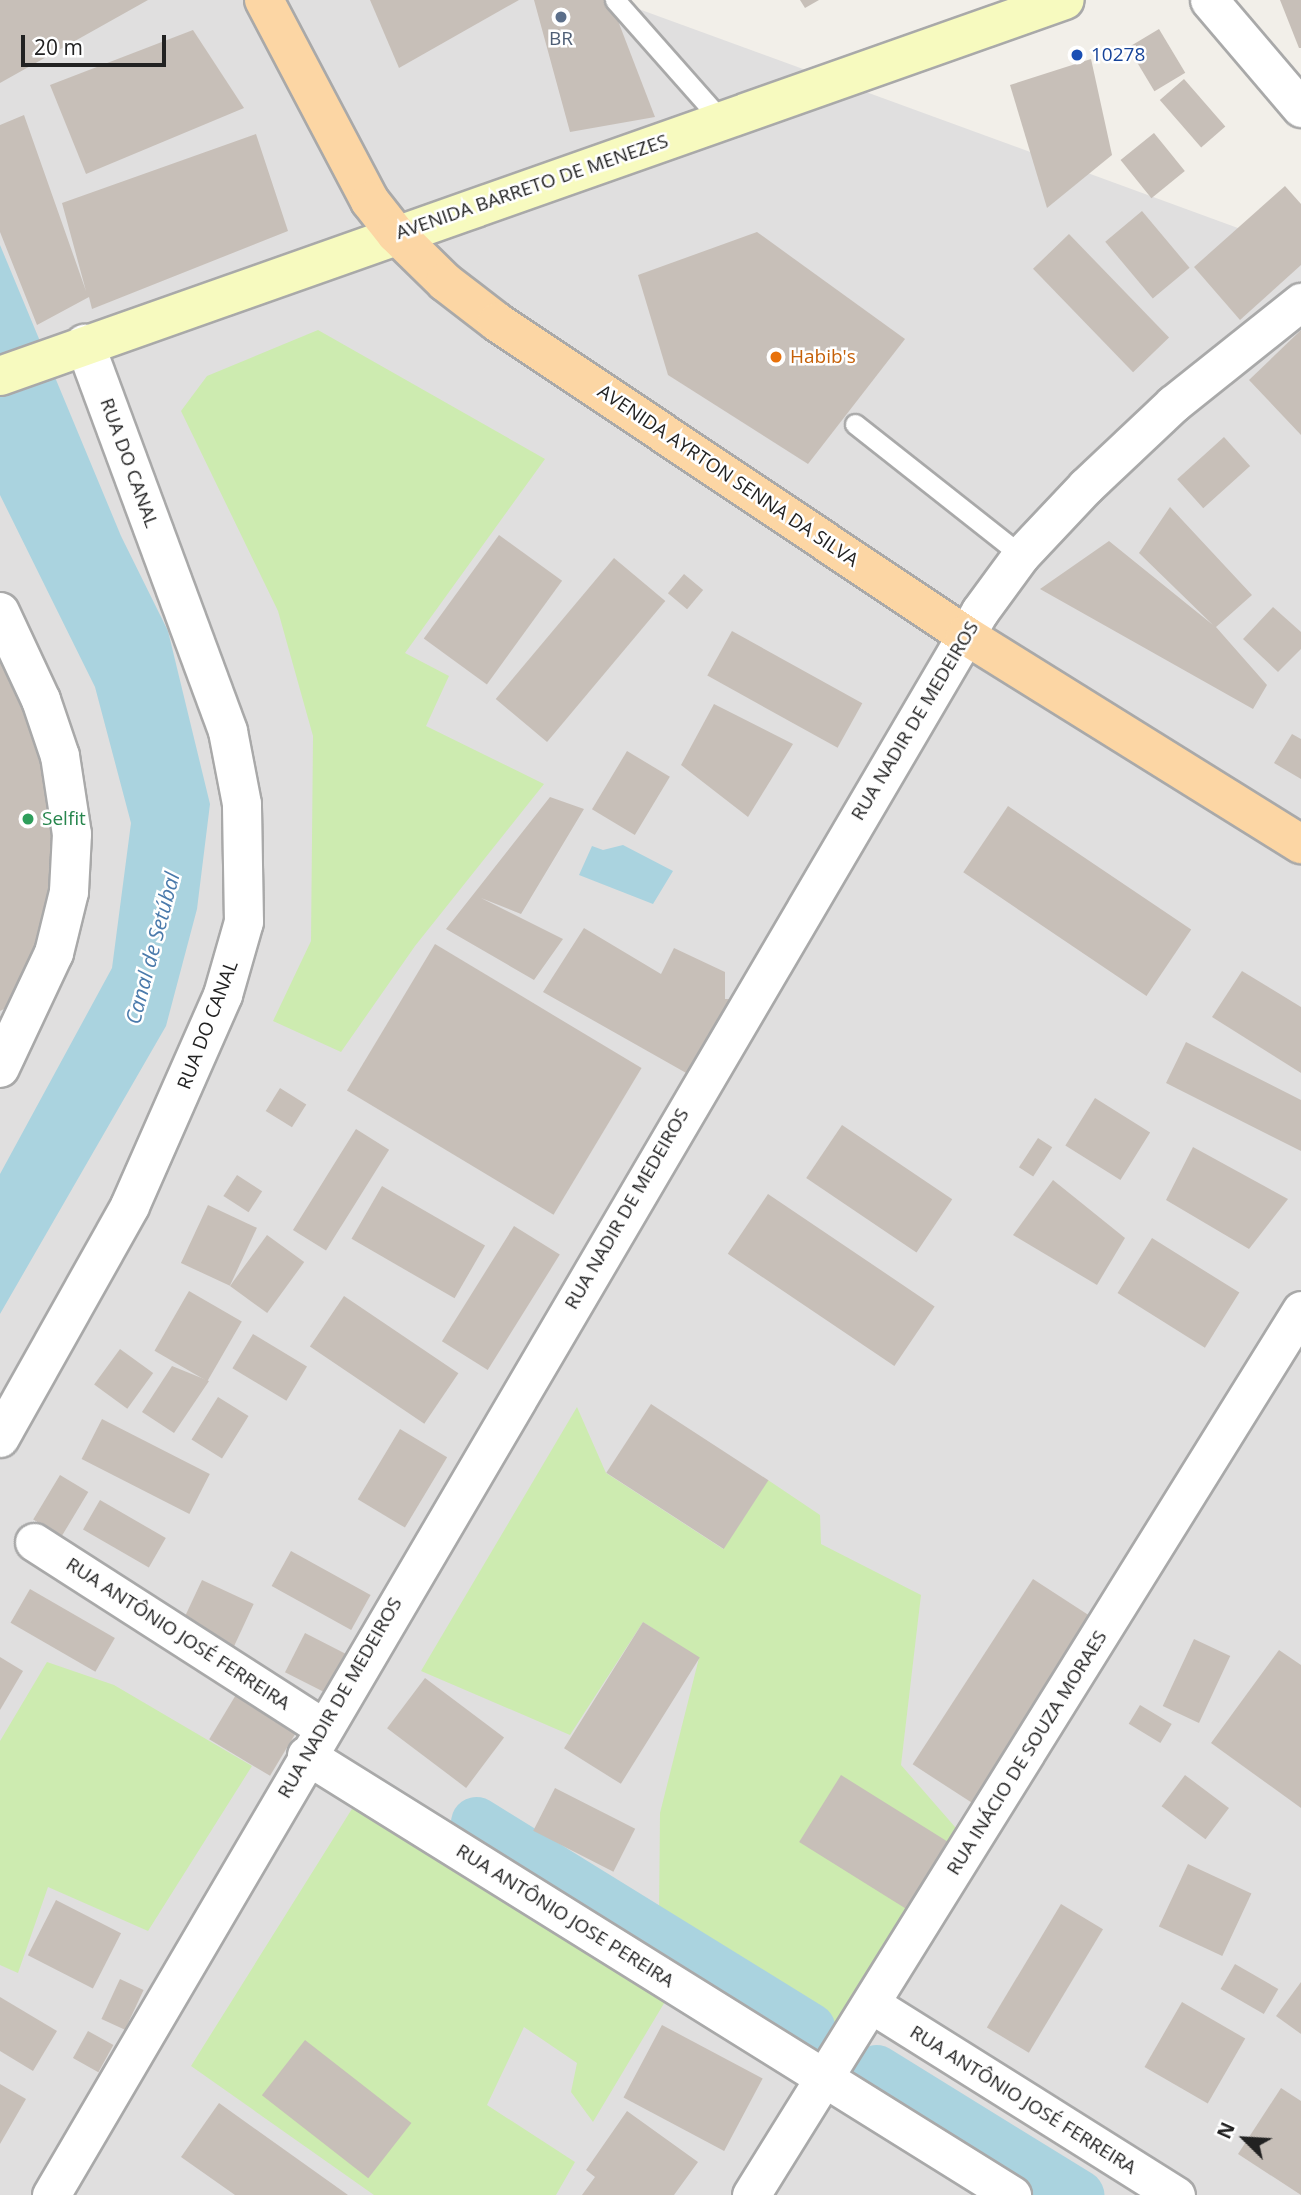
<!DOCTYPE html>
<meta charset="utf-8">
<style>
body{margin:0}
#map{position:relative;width:1301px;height:2195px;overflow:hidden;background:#f2efe9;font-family:"Open Sans",sans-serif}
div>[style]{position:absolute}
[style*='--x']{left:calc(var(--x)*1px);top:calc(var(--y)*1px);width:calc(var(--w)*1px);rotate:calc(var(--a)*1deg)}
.residential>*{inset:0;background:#e0dfdf}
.grass>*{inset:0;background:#cdebb0}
.water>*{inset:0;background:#aad3df}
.canal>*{height:51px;margin:-25.5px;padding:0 25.5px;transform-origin:25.5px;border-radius:25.5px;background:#aad3df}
.building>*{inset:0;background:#c7bfb8;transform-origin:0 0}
.roads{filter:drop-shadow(2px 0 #a9a9a9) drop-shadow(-2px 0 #a9a9a9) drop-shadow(0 2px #a9a9a9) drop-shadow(0 -2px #a9a9a9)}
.service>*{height:19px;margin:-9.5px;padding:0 9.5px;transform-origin:9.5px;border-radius:9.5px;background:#fff}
.minor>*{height:37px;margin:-18.5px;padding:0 18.5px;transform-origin:18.5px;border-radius:18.5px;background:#fff}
.tertiary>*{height:38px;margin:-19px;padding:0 19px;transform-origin:19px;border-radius:19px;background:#fff}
.secondary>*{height:38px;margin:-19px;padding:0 19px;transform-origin:19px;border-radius:19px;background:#f7fabf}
.primary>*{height:38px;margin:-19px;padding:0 19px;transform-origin:19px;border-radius:19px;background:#fcd6a4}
.dots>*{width:19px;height:19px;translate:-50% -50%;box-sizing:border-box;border:4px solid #fff;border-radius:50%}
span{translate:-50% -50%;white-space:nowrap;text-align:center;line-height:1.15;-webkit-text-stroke:5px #fff;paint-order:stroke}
.service-label{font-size:19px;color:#4e5e75}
.transit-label{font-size:19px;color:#164399}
.left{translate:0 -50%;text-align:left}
.street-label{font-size:19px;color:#222}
.food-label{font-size:19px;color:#c56008}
.leisure-label{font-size:19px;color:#27864d}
.water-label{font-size:21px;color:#4a7aab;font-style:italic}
.north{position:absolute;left:1210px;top:2104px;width:70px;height:70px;-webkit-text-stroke:5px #fff;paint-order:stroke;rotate:294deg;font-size:19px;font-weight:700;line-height:28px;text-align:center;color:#222}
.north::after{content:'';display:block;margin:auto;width:24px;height:32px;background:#222;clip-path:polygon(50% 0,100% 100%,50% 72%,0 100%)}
.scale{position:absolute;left:21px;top:35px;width:145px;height:32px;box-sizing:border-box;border:4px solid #222;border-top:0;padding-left:9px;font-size:21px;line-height:24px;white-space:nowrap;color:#222;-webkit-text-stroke:5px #fff;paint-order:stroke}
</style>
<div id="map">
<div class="residential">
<div style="clip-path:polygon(0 0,614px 0,1301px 251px,1301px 2195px,0 2195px)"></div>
</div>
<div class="grass">
<div style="clip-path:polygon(318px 330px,545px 459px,405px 653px,449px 676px,426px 726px,544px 784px,415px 946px,341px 1052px,273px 1021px,311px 941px,313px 736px,278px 611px,181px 411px,207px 376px)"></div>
<div style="clip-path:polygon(577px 1407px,606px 1473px,723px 1549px,768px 1480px,820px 1515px,821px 1544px,921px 1595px,901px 1765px,962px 1835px,841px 2026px,659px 1914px,660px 1813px,699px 1658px,643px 1622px,570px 1735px,421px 1671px)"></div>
<div style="clip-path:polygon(47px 1662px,114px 1685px,252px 1766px,148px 1931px,48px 1887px,18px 1973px,0 1965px,0 1741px)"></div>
<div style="clip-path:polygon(355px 1804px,675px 1985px,593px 2122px,571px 2092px,577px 2063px,524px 2027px,487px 2105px,575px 2162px,556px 2195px,374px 2195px,191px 2066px)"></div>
</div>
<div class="water">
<div style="clip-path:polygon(0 245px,121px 536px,168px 631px,210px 804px,197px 909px,166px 1026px,0 1314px,0 1174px,112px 968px,131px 823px,95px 687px,0 495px)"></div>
<div style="clip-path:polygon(623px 845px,673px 871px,653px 904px,579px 875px,592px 846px,603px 850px)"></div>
</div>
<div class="canal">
<div style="--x:476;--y:1822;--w:392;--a:31.7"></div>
<div style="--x:876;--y:2070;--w:238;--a:31.7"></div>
</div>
<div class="building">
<div style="clip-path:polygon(0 0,148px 0,0 83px)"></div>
<div style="clip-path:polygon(370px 0,519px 0,399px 68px)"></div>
<div style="clip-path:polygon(534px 0,610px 0,655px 117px,570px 132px)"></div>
<div style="clip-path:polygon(800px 0,819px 0,805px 8px)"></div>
<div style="clip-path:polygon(1280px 0,1301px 0,1301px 48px,1299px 48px)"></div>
<div style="left:1159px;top:29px;width:51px;height:36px;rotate:59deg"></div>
<div style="clip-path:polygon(193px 30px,244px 108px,86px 174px,50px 85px)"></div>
<div style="clip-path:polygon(1091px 59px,1112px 155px,1047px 208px,1010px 85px)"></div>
<div style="left:1184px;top:79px;width:63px;height:32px;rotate:49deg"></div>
<div style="clip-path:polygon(24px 115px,86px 291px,62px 203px,256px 134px,288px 231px,92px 309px,89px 297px,37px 325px,0 232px,0 125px)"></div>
<div style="left:1154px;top:133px;width:49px;height:43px;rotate:51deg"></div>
<div style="clip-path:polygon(1285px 186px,1301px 204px,1301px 265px,1240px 320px,1194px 267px)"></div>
<div style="left:1142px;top:211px;width:74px;height:48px;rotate:50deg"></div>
<div style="clip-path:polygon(757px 232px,905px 339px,808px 464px,668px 375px,638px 275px)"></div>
<div style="left:1069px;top:234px;width:144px;height:50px;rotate:46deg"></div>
<div style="clip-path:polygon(1301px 330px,1301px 435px,1249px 380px)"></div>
<div style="left:1224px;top:437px;width:39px;height:63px;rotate:48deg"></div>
<div style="clip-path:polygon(1170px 507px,1252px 595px,1216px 627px,1267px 685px,1253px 709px,1040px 589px,1109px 541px,1213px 625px,1139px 553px)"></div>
<div style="left:499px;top:535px;width:78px;height:128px;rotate:36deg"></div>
<div style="left:614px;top:558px;width:67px;height:184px;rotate:40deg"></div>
<div style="left:684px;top:574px;width:25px;height:25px;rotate:40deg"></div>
<div style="clip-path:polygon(1273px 607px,1301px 632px,1301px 649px,1278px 672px,1243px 639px)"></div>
<div style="left:732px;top:631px;width:149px;height:51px;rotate:29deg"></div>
<div style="clip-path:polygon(0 656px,41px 734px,57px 841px,47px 916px,10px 1006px,0 1011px)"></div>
<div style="clip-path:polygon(714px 704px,793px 744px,748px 817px,681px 765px)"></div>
<div style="clip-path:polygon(1292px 734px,1301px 739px,1301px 779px,1274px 763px)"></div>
<div style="left:627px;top:751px;width:50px;height:68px;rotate:31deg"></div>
<div style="clip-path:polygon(550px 797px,584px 809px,521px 914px,481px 898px,563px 939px,534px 980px,446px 929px)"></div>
<div style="left:1008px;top:806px;width:221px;height:80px;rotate:34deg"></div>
<div style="clip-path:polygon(584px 928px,661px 974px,674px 948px,725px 972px,725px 999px,735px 999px,688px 1074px,543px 992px)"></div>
<div style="left:435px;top:944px;width:241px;height:171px;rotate:31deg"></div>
<div style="clip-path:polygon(1242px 971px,1301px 1007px,1301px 1073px,1212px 1017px)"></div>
<div style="clip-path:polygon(1186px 1042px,1301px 1100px,1301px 1151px,1166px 1083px)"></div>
<div style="left:280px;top:1088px;width:31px;height:27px;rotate:32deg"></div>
<div style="left:1095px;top:1098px;width:65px;height:56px;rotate:32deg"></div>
<div style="left:842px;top:1125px;width:133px;height:64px;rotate:34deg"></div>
<div style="left:356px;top:1129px;width:39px;height:119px;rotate:32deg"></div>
<div style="left:1038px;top:1138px;width:17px;height:35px;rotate:33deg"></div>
<div style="clip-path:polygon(1193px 1147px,1288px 1199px,1249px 1249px,1166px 1200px)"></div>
<div style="left:237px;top:1175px;width:30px;height:25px;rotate:33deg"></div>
<div style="clip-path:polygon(1053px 1180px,1125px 1238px,1097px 1285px,1013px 1235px)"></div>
<div style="left:382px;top:1186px;width:119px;height:61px;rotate:30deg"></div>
<div style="left:768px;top:1194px;width:201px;height:72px;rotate:34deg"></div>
<div style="left:208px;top:1205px;width:54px;height:64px;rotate:25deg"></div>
<div style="left:514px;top:1226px;width:54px;height:136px;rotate:32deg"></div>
<div style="left:267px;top:1235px;width:46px;height:63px;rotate:36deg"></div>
<div style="left:1152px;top:1238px;width:103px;height:65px;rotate:32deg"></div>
<div style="left:189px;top:1291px;width:61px;height:69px;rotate:30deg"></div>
<div style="left:344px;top:1296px;width:138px;height:61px;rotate:34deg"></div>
<div style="left:253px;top:1334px;width:63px;height:40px;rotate:31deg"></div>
<div style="left:120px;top:1349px;width:41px;height:44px;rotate:36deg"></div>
<div style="clip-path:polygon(172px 1366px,209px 1381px,174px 1433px,142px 1412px)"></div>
<div style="left:218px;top:1397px;width:36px;height:50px;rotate:32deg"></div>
<div style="left:651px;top:1404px;width:140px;height:82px;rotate:33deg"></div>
<div style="left:102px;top:1419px;width:121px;height:45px;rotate:27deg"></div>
<div style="left:400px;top:1429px;width:55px;height:82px;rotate:31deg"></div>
<div style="left:60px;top:1475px;width:33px;height:52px;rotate:31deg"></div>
<div style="left:100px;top:1500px;width:76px;height:34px;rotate:30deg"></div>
<div style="left:291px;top:1551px;width:91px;height:40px;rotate:29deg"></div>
<div style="left:1033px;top:1579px;width:73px;height:221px;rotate:33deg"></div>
<div style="left:202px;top:1580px;width:57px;height:47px;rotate:25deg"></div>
<div style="left:30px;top:1589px;width:98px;height:39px;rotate:30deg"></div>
<div style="left:643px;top:1622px;width:67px;height:149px;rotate:32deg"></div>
<div style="left:305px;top:1633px;width:46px;height:44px;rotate:27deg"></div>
<div style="left:1194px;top:1639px;width:40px;height:74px;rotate:25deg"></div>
<div style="clip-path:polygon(1279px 1650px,1301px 1665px,1301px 1808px,1211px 1743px)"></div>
<div style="clip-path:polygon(0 1657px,23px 1671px,0 1710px)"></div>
<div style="left:425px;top:1678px;width:99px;height:63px;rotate:37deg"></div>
<div style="left:237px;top:1693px;width:71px;height:54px;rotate:31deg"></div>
<div style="left:1140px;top:1705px;width:37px;height:22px;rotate:31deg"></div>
<div style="left:841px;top:1775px;width:134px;height:79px;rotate:32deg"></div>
<div style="left:1185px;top:1775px;width:55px;height:39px;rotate:37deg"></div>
<div style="left:555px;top:1788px;width:90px;height:48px;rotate:27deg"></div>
<div style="left:1188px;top:1864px;width:70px;height:69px;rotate:25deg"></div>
<div style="left:56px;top:1900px;width:73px;height:62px;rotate:27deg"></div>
<div style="left:1061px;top:1904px;width:49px;height:144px;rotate:31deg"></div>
<div style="left:1235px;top:1964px;width:50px;height:29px;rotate:30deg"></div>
<div style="left:120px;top:1979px;width:26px;height:44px;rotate:25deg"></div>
<div style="clip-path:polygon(1301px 1982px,1301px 2034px,1276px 2016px)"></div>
<div style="clip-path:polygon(0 1997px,57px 2031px,33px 2071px,0 2051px)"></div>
<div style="left:1182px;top:2002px;width:73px;height:75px;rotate:30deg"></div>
<div style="left:662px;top:2025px;width:114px;height:82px;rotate:28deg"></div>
<div style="left:88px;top:2031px;width:29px;height:31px;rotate:29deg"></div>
<div style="left:305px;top:2040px;width:135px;height:70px;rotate:38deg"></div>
<div style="clip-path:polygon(0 2084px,26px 2099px,0 2144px)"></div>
<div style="clip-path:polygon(1281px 2088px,1301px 2101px,1301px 2195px,1238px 2154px)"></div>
<div style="clip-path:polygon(219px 2103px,348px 2195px,235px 2195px,181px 2157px)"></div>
<div style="clip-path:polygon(627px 2111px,698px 2162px,674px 2195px,582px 2195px,595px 2177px,586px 2170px)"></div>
</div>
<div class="roads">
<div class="service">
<div style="--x:615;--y:0;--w:162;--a:48.5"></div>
<div style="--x:855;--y:424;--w:211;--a:38.3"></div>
</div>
<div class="minor">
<div style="--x:1209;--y:0;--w:142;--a:49.6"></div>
<div style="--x:34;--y:1542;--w:342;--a:32.7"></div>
<div style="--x:306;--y:1755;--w:832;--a:31.93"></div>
<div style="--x:871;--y:2004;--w:360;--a:32.1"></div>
<div style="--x:51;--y:2195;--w:1836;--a:-59.61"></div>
<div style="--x:980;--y:611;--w:69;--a:-53.8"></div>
<div style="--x:1021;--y:555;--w:95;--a:-46.7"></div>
<div style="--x:1086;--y:486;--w:120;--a:-43.3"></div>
<div style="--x:1173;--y:404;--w:164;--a:-38.6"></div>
<div style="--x:751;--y:2195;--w:1042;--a:-58.14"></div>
</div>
<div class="tertiary">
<div style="--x:0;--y:612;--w:97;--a:65"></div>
<div style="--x:41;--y:700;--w:59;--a:71.3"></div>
<div style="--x:60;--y:756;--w:79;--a:81.3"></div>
<div style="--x:72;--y:834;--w:58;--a:93"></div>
<div style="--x:69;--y:892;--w:63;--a:103.8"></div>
<div style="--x:54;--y:953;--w:127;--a:115.2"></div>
<div style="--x:0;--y:1438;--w:266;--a:-60.7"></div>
<div style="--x:130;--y:1206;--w:231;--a:-66.2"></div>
<div style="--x:223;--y:995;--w:76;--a:-74"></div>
<div style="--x:244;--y:922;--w:118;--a:-91"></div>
<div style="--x:242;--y:804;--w:74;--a:-100.9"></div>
<div style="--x:228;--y:731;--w:413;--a:-110.3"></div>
</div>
<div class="secondary">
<div style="--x:0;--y:376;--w:1129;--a:-19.45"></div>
</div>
<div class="primary">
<div style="--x:264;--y:0;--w:227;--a:62.2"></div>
<div style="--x:370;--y:201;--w:42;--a:51.8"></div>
<div style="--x:396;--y:234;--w:69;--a:44.4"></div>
<div style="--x:445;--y:282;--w:66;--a:37.6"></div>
<div style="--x:497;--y:322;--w:563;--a:33.77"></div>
<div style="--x:965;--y:635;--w:396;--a:31.9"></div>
</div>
</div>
<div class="dots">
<div style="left:561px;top:17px;background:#5c6f8a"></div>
<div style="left:1077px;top:55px;background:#1a4fb4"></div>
<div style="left:776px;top:357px;background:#e8710a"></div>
<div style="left:28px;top:819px;background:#2e9e5b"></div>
</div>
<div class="service-label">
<span style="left:561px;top:39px">BR</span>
</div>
<div class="transit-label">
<span class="left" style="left:1091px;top:55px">10278</span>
</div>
<div class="street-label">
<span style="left:532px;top:187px;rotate:-19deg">AVENIDA BARRETO DE MENEZES</span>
<span style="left:129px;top:463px;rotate:70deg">RUA DO CANAL</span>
<span style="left:728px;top:476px;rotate:34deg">AVENIDA AYRTON SENNA DA SILVA</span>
<span style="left:915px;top:721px;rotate:-59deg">RUA NADIR DE MEDEIROS</span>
<span style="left:208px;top:1025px;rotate:-69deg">RUA DO CANAL</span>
<span style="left:627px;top:1209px;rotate:-60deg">RUA NADIR DE MEDEIROS</span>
<span style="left:178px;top:1634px;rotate:33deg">RUA ANTÔNIO JOSÉ FERREIRA</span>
<span style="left:340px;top:1698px;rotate:-60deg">RUA NADIR DE MEDEIROS</span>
<span style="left:1027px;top:1753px;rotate:-58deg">RUA INÁCIO DE SOUZA MORAES</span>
<span style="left:565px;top:1916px;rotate:32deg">RUA ANTÔNIO JOSE PEREIRA</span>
<span style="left:1023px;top:2100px;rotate:32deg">RUA ANTÔNIO JOSÉ FERREIRA</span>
</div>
<div class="food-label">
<span class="left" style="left:790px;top:357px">Habib's</span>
</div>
<div class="leisure-label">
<span class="left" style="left:42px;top:819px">Selfit</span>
</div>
<div class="water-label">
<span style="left:152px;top:948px;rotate:-75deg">Canal de Setúbal</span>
</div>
<div class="north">N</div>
<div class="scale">20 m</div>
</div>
